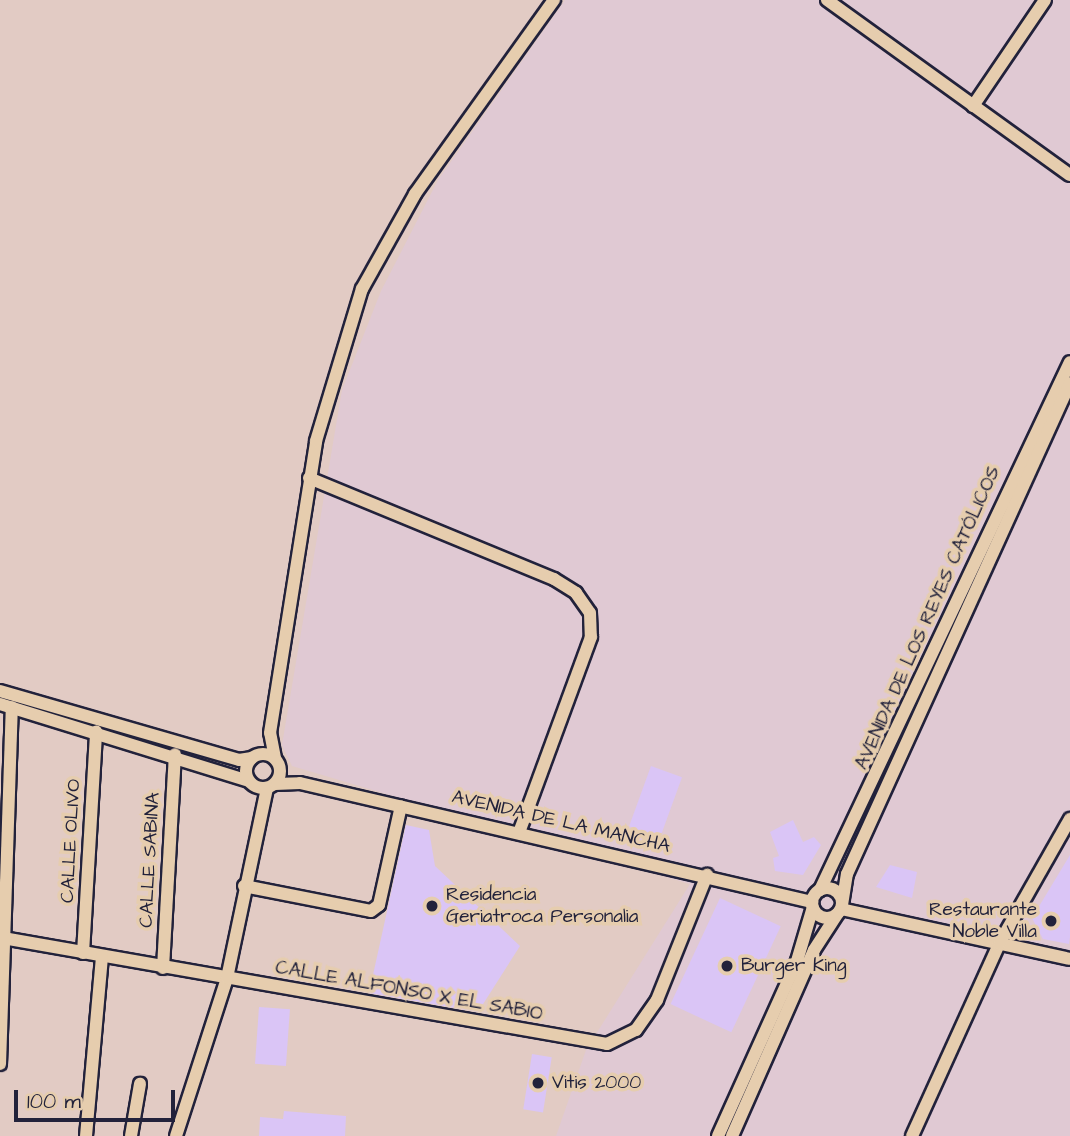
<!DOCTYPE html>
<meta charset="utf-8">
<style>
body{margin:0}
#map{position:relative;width:1070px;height:1136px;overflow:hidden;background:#e2cbc4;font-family:"Architects Daughter",sans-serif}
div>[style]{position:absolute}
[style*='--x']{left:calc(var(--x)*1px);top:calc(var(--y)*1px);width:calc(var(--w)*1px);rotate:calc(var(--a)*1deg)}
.built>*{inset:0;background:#e0c9d3}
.building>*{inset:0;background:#dac5f6;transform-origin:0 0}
.roads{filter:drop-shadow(2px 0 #22223b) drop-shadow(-2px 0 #22223b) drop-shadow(0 2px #22223b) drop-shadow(0 -2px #22223b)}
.minor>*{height:12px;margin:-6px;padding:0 6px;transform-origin:6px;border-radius:6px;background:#e6cdae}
.minor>.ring{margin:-6px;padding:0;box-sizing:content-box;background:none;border:12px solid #e6cdae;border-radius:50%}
.dots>*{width:19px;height:19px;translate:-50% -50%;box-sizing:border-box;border:4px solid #e6cdae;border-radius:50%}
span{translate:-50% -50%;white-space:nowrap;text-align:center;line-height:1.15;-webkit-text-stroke:7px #e6cdae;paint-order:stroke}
.street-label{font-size:19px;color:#22223b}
.poi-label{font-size:19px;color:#22223b}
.left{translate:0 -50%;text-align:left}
.right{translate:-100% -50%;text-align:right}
.scale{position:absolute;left:14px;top:1090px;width:161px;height:32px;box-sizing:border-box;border:4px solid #22223b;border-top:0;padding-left:9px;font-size:21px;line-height:24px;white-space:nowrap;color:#22223b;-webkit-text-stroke:5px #e6cdae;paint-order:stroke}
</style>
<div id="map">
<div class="built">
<div style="clip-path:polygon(565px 0,1070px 0,1070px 1136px,556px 1136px,586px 1050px,690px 884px,292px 766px,282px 745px,342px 390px,381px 291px,438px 180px)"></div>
</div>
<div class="building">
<div style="left:651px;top:766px;width:33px;height:64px;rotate:20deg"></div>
<div style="clip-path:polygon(793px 820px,803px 842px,814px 837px,821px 845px,803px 875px,775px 871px,773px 858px,779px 856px,770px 832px)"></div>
<div style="clip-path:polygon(406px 825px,429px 830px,435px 866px,520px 946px,478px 1012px,369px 993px)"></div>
<div style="clip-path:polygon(1070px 855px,1070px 937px,1069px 944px,1043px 939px,1032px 918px)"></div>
<div style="clip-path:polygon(890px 865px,917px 872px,912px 898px,876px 887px)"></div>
<div style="left:720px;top:898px;width:67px;height:117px;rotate:25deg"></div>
<div style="left:259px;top:1007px;width:31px;height:57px;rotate:4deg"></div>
<div style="left:532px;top:1054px;width:20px;height:56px;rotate:9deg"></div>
<div style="clip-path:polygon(284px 1111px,346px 1116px,345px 1136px,259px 1136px,260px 1117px,283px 1119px)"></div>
</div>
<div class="roads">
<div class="minor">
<div style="--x:827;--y:0;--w:299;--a:35.8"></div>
<div style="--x:973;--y:106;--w:128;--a:-55.8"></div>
<div style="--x:309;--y:478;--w:265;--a:22.4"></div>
<div style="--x:554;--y:579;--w:26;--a:32"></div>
<div style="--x:576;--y:593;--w:24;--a:55"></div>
<div style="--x:590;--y:613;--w:24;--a:88"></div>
<div style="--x:591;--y:637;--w:209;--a:110.2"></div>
<div style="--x:0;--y:691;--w:249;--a:16.1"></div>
<div style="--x:239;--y:760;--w:13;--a:-9"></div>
<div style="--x:0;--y:704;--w:260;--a:17.2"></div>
<div class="ring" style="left:246px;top:754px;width:22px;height:22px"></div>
<div style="--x:275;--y:758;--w:25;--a:-101"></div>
<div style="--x:270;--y:733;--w:296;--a:-81"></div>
<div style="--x:316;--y:441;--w:159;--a:-73.2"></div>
<div style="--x:362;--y:289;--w:109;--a:-60.8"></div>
<div style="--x:415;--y:194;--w:239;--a:-54.4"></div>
<div style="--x:275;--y:784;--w:25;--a:-2"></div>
<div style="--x:300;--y:783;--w:526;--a:13.08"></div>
<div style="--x:244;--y:886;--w:129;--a:11.1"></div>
<div style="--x:371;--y:911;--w:10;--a:-37"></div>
<div style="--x:379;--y:905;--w:101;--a:-77.5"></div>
<div class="ring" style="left:812px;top:888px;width:18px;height:18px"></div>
<div style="--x:820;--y:890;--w:584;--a:-64.66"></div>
<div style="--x:842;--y:905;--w:31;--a:-81"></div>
<div style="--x:847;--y:874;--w:539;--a:-65.57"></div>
<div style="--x:841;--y:909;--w:234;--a:12.3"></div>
<div style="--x:3;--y:938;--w:613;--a:9.95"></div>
<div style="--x:607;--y:1044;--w:32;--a:-26"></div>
<div style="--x:636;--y:1030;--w:37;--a:-55"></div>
<div style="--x:657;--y:1000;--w:135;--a:-68.2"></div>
<div style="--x:83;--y:953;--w:222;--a:-86.6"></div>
<div style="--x:163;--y:968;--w:214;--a:-86.8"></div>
<div style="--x:0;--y:1064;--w:357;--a:-88.1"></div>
<div style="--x:86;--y:1136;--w:180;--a:-84.9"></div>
<div style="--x:131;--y:1136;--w:53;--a:-80.2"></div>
<div style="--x:176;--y:1136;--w:166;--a:-72.1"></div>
<div style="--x:227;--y:978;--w:194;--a:-78.1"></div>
<div style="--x:718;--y:1136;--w:192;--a:-65.7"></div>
<div style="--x:797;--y:961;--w:56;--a:-73.5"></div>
<div style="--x:732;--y:1136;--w:203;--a:-66.2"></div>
<div style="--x:814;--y:950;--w:44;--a:-57"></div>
<div style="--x:912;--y:1136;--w:211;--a:-65.6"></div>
<div style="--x:999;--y:944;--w:144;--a:-60.4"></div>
</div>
</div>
<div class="dots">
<div style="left:432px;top:906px;background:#22223b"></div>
<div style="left:1051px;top:921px;background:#22223b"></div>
<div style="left:727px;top:966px;background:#22223b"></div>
<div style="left:538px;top:1083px;background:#22223b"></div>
</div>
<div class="street-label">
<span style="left:928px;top:618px;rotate:-66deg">AVENIDA DE LOS REYES CATÓLICOS</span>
<span style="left:561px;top:822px;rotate:13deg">AVENIDA DE LA MANCHA</span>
<span style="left:71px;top:841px;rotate:-87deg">CALLE OLIVO</span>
<span style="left:150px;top:860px;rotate:-87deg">CALLE SABINA</span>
<span style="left:409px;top:991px;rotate:10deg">CALLE ALFONSO X EL SABIO</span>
</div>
<div class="poi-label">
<span class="left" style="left:446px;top:906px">Residencia<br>Geriatroca Personalia</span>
<span class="right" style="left:1037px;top:921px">Restaurante<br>Noble Villa</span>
<span class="left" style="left:741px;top:966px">Burger King</span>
<span class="left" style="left:552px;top:1083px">Vitis 2000</span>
</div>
<div class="scale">100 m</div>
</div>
